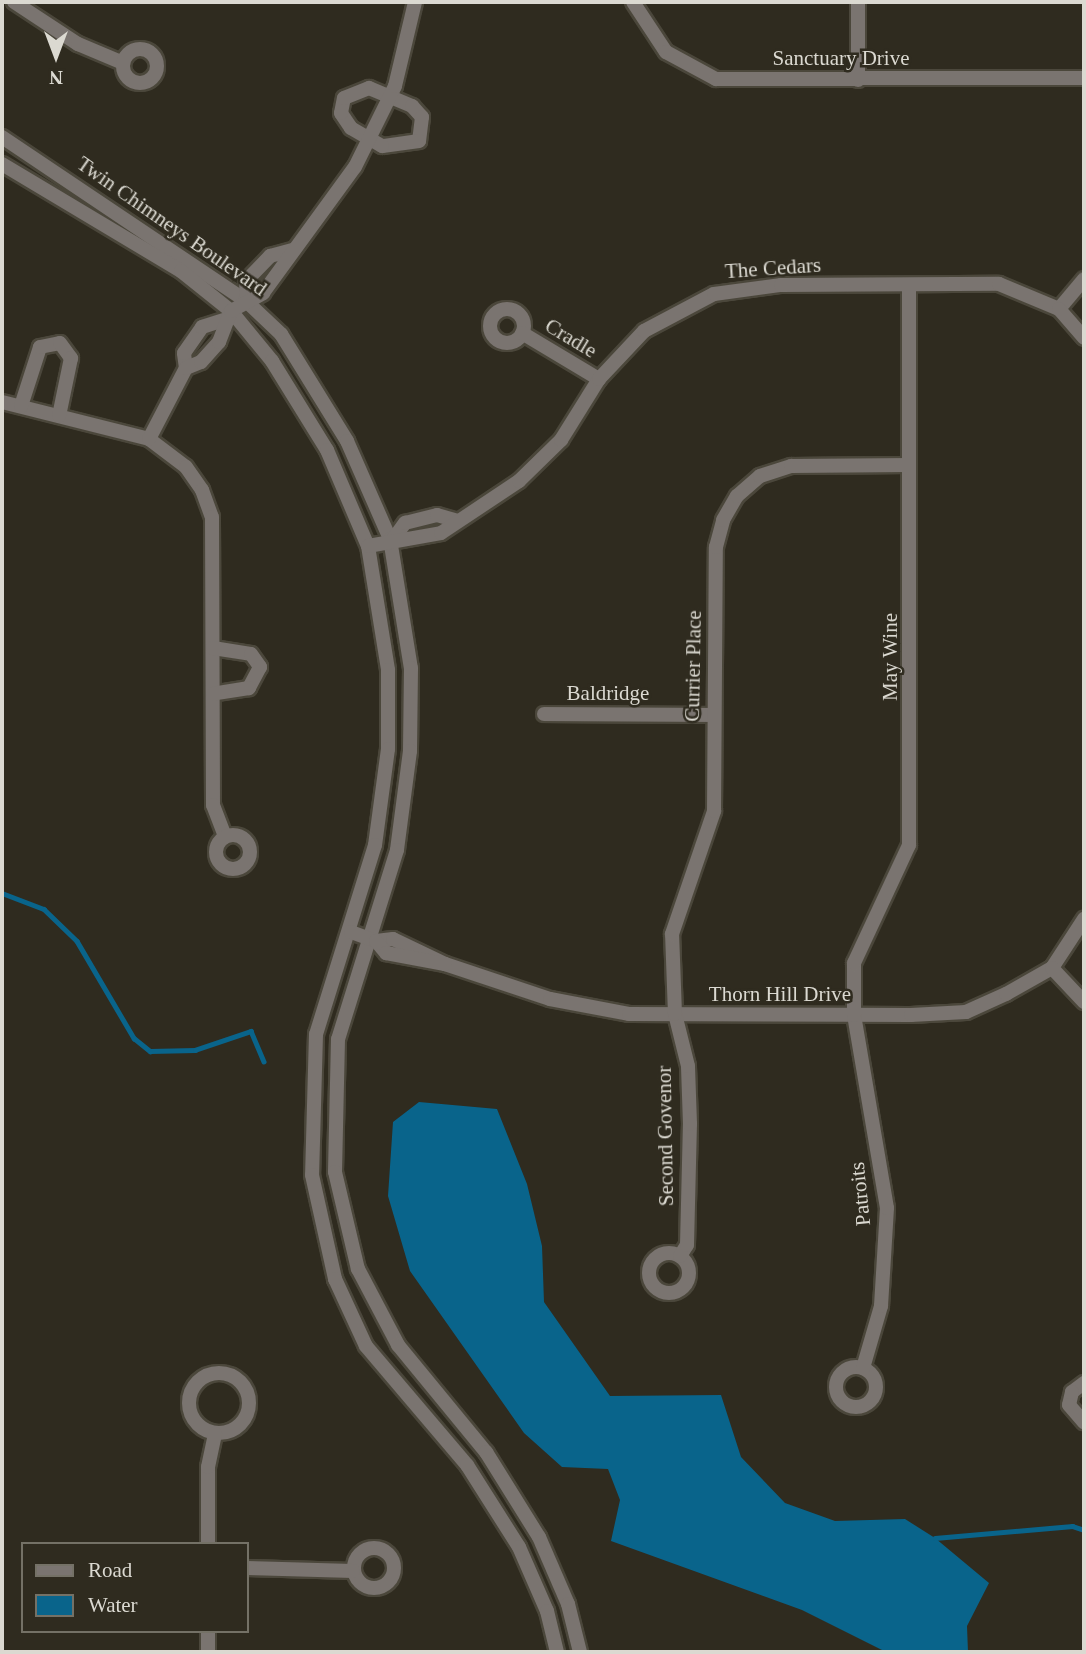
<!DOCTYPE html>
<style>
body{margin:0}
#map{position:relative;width:1086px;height:1654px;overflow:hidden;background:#2f2b1f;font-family:Georgia,serif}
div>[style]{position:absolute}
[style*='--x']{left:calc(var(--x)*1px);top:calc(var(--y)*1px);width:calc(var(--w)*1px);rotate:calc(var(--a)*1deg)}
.water>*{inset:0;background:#09648b}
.stream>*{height:4.5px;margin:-2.25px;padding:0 2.25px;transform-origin:2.25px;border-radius:2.25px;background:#09648b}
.roads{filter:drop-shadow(2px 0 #4b473b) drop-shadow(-2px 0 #4b473b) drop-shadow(0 2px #4b473b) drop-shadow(0 -2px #4b473b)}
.street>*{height:14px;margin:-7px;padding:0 7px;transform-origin:7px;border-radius:7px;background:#7a7470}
.street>.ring{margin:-7px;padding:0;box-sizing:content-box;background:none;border:14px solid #7a7470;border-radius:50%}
span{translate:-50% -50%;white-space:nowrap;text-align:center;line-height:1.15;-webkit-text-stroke:5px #2f2b1f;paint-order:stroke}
.street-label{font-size:21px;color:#dbd9d1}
.frame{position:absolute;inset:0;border:4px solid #dbd9d1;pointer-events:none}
.legend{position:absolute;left:21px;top:1542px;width:228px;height:91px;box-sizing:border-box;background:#2f2b1f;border:2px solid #747166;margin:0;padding:9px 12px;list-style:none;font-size:21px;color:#dbd9d1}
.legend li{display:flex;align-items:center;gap:14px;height:35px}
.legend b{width:35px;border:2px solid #747166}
.north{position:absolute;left:21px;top:21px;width:70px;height:70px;-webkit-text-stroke:5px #2f2b1f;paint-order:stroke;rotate:180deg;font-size:19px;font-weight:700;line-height:28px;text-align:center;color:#dbd9d1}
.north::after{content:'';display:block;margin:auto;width:24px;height:32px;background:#dbd9d1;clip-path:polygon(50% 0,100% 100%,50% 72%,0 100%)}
</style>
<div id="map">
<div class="water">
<div style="clip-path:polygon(419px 1102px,497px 1109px,527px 1184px,542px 1246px,544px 1302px,610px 1396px,721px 1395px,741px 1457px,785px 1503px,835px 1521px,905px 1519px,935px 1538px,989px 1583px,967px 1626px,968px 1652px,886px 1652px,802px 1610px,611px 1541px,620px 1500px,608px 1469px,562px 1467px,524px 1433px,410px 1271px,388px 1196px,393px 1122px)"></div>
</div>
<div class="stream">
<div style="--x:2;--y:893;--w:45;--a:20.9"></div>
<div style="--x:44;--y:909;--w:46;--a:44.1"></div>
<div style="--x:77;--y:941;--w:113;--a:59.6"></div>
<div style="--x:134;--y:1038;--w:21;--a:39"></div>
<div style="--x:150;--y:1051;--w:45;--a:-1.3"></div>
<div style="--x:195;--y:1050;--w:59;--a:-18.7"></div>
<div style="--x:251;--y:1031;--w:33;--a:67"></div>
<div style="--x:935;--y:1538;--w:138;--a:-5"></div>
<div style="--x:1072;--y:1526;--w:13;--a:18"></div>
</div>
<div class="roads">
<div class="street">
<div style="--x:14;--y:2;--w:77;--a:33.3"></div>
<div style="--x:78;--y:44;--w:49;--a:22.9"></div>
<div style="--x:633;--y:2;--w:60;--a:56.6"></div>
<div style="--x:666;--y:52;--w:57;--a:28.4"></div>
<div style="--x:716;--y:79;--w:368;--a:-0.2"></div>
<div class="ring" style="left:123px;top:49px;width:20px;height:20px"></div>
<div style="--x:858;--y:80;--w:78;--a:-90"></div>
<div style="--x:369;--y:88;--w:47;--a:22.7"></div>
<div style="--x:412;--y:106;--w:15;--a:48"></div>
<div style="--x:422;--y:117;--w:24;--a:97"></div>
<div style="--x:419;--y:141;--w:37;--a:172"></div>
<div style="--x:382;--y:146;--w:36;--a:-150"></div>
<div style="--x:351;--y:128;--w:18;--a:-124"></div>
<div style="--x:341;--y:113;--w:15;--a:-79"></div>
<div style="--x:344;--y:98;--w:27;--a:-22"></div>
<div style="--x:2;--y:137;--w:293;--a:33.9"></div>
<div style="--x:245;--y:300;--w:50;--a:43.4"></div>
<div style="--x:281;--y:334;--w:126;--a:58.3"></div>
<div style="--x:347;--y:441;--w:107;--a:66.3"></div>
<div style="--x:390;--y:539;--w:131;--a:80.8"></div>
<div style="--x:411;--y:668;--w:83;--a:90.7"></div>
<div style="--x:410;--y:751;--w:100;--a:97.5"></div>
<div style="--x:397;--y:850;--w:198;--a:107.3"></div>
<div style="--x:338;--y:1039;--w:133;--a:91.3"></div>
<div style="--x:335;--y:1172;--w:100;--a:76.7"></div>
<div style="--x:358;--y:1269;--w:86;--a:62.2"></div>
<div style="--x:398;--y:1345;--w:139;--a:50.6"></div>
<div style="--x:486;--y:1452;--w:100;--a:58.1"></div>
<div style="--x:539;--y:1537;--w:73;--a:66.6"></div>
<div style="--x:568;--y:1604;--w:49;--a:76"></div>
<div style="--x:2;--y:164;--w:209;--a:30.9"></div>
<div style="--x:181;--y:271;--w:64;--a:38.7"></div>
<div style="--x:231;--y:311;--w:65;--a:50.6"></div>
<div style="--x:272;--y:361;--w:105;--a:58.3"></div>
<div style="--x:327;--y:450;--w:104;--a:66.9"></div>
<div style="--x:368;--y:546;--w:126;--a:80.8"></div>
<div style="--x:388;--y:670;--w:79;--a:90"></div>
<div style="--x:388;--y:749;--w:97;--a:97.7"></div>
<div style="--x:375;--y:845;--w:198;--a:107.3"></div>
<div style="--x:316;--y:1034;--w:141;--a:91.6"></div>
<div style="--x:312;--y:1175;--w:107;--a:77.5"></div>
<div style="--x:335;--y:1279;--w:74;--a:65.2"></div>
<div style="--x:366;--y:1346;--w:156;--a:49.7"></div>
<div style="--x:467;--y:1465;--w:97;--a:57.6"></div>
<div style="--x:519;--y:1547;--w:70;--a:66.4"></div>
<div style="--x:547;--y:1611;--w:42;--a:76.3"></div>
<div style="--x:247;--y:297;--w:16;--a:-94"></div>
<div style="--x:246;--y:281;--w:35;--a:-46"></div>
<div style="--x:270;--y:256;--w:23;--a:-15"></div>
<div style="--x:1059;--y:309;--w:39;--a:-50"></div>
<div class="ring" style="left:490px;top:309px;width:20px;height:20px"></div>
<div style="--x:522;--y:333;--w:90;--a:30.9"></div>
<div style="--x:186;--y:368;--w:15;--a:-98"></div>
<div style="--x:184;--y:353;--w:32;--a:-55"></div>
<div style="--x:202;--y:327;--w:23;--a:-18"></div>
<div style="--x:2;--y:402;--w:152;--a:14.1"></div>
<div style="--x:149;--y:439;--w:46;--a:37.1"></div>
<div style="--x:186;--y:467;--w:28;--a:55"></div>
<div style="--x:202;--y:490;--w:29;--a:70"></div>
<div style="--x:212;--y:517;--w:288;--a:89.8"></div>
<div style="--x:213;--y:805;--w:34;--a:69"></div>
<div style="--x:21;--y:406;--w:62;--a:-72.1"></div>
<div style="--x:40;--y:347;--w:20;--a:-11"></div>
<div style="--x:60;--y:343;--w:19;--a:54"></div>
<div style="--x:71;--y:358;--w:59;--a:101.7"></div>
<div style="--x:149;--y:439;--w:80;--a:-62.5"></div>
<div style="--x:186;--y:368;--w:16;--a:-22"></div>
<div style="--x:201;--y:362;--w:27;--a:-48"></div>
<div style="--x:219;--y:342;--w:33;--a:-69"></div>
<div style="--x:231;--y:311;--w:37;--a:-29"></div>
<div style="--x:263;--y:293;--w:156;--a:-53.9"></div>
<div style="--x:355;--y:167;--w:90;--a:-63.7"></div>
<div style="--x:395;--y:86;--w:86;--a:-76.6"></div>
<div style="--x:394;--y:538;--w:19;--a:-54"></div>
<div style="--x:405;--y:523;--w:33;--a:-14"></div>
<div style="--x:437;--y:515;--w:19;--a:16"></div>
<div style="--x:368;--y:546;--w:74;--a:-10.1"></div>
<div style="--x:441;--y:533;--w:94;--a:-33.7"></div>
<div style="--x:519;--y:481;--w:59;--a:-44.3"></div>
<div style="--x:561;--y:440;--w:72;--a:-58.1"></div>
<div style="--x:599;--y:379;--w:66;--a:-46.8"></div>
<div style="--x:644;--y:331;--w:79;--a:-27.9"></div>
<div style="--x:714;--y:294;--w:68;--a:-7.7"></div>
<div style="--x:781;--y:285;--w:218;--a:-0.3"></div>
<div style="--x:999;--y:284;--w:65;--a:22.6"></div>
<div style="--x:1059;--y:309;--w:38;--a:49"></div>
<div style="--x:213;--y:648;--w:38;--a:9"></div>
<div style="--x:251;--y:654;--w:16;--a:55"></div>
<div style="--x:260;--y:667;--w:24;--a:118"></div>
<div style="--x:249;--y:688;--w:36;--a:171"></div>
<div style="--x:544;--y:714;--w:169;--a:0.3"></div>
<div class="ring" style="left:216px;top:835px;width:20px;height:20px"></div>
<div style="--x:351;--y:932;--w:27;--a:20"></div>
<div style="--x:376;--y:941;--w:17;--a:-7"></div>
<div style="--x:393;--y:939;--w:58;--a:25.7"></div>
<div style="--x:445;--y:964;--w:111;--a:18.4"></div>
<div style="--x:550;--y:999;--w:80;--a:10.8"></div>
<div style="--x:629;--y:1014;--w:282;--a:0.2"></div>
<div style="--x:911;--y:1015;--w:55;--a:-3.1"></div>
<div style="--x:966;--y:1012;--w:44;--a:-24.2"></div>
<div style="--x:1006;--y:994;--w:53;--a:-29.5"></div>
<div style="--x:1052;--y:968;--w:59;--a:-56.9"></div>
<div style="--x:376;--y:941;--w:16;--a:50"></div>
<div style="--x:386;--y:953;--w:60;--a:10.6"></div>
<div style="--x:1052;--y:968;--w:47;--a:46.7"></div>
<div class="ring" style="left:649px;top:1253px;width:26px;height:26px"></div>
<div style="--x:680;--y:1256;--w:13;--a:-58"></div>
<div style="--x:687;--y:1245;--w:121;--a:-88.6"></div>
<div style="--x:690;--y:1124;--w:58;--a:-92"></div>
<div style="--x:688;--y:1066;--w:54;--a:-104"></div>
<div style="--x:675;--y:1014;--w:80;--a:-92.1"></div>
<div style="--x:672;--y:934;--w:130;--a:-71.1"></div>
<div style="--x:714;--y:811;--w:264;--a:-89.6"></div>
<div style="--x:716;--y:547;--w:28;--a:-75"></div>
<div style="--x:723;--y:520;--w:28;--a:-60"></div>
<div style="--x:737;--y:496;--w:30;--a:-41"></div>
<div style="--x:760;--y:476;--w:33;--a:-18"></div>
<div style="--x:791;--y:466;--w:118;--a:-0.5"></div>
<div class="ring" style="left:836px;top:1367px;width:26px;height:26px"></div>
<div style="--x:863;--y:1368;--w:65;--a:-73.8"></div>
<div style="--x:881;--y:1306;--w:98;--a:-86.5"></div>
<div style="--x:887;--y:1208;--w:196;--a:-99.7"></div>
<div style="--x:854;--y:1015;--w:52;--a:-90"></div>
<div style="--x:854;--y:963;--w:130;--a:-65"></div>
<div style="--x:909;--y:845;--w:560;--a:-90"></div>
<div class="ring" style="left:189px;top:1373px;width:46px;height:46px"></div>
<div style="--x:1084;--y:1383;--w:15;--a:143"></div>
<div style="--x:1072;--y:1392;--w:13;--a:103"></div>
<div style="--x:1069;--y:1405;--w:23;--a:49"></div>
<div style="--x:208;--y:1544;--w:77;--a:-90"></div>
<div style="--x:208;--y:1467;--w:34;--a:-78"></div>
<div class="ring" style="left:354px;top:1548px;width:26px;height:26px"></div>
<div style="--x:247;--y:1568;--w:106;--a:1.6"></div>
<div style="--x:208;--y:1652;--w:21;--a:-90"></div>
</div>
</div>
<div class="street-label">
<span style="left:841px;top:58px">Sanctuary Drive</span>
<span style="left:172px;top:226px;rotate:35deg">Twin Chimneys Boulevard</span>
<span style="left:773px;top:268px;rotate:-4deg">The Cedars</span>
<span style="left:571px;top:338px;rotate:31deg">Cradle</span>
<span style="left:890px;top:657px;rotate:-90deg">May Wine</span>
<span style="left:693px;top:666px;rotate:-89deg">Currier Place</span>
<span style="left:608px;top:693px">Baldridge</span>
<span style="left:780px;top:994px">Thorn Hill Drive</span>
<span style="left:665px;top:1136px;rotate:-91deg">Second Govenor</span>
<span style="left:860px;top:1194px;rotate:-96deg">Patroits</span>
</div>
<div class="frame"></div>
<ul class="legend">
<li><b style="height:9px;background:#7a7470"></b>Road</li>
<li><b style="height:19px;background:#09648b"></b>Water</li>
</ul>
<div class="north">N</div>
</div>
